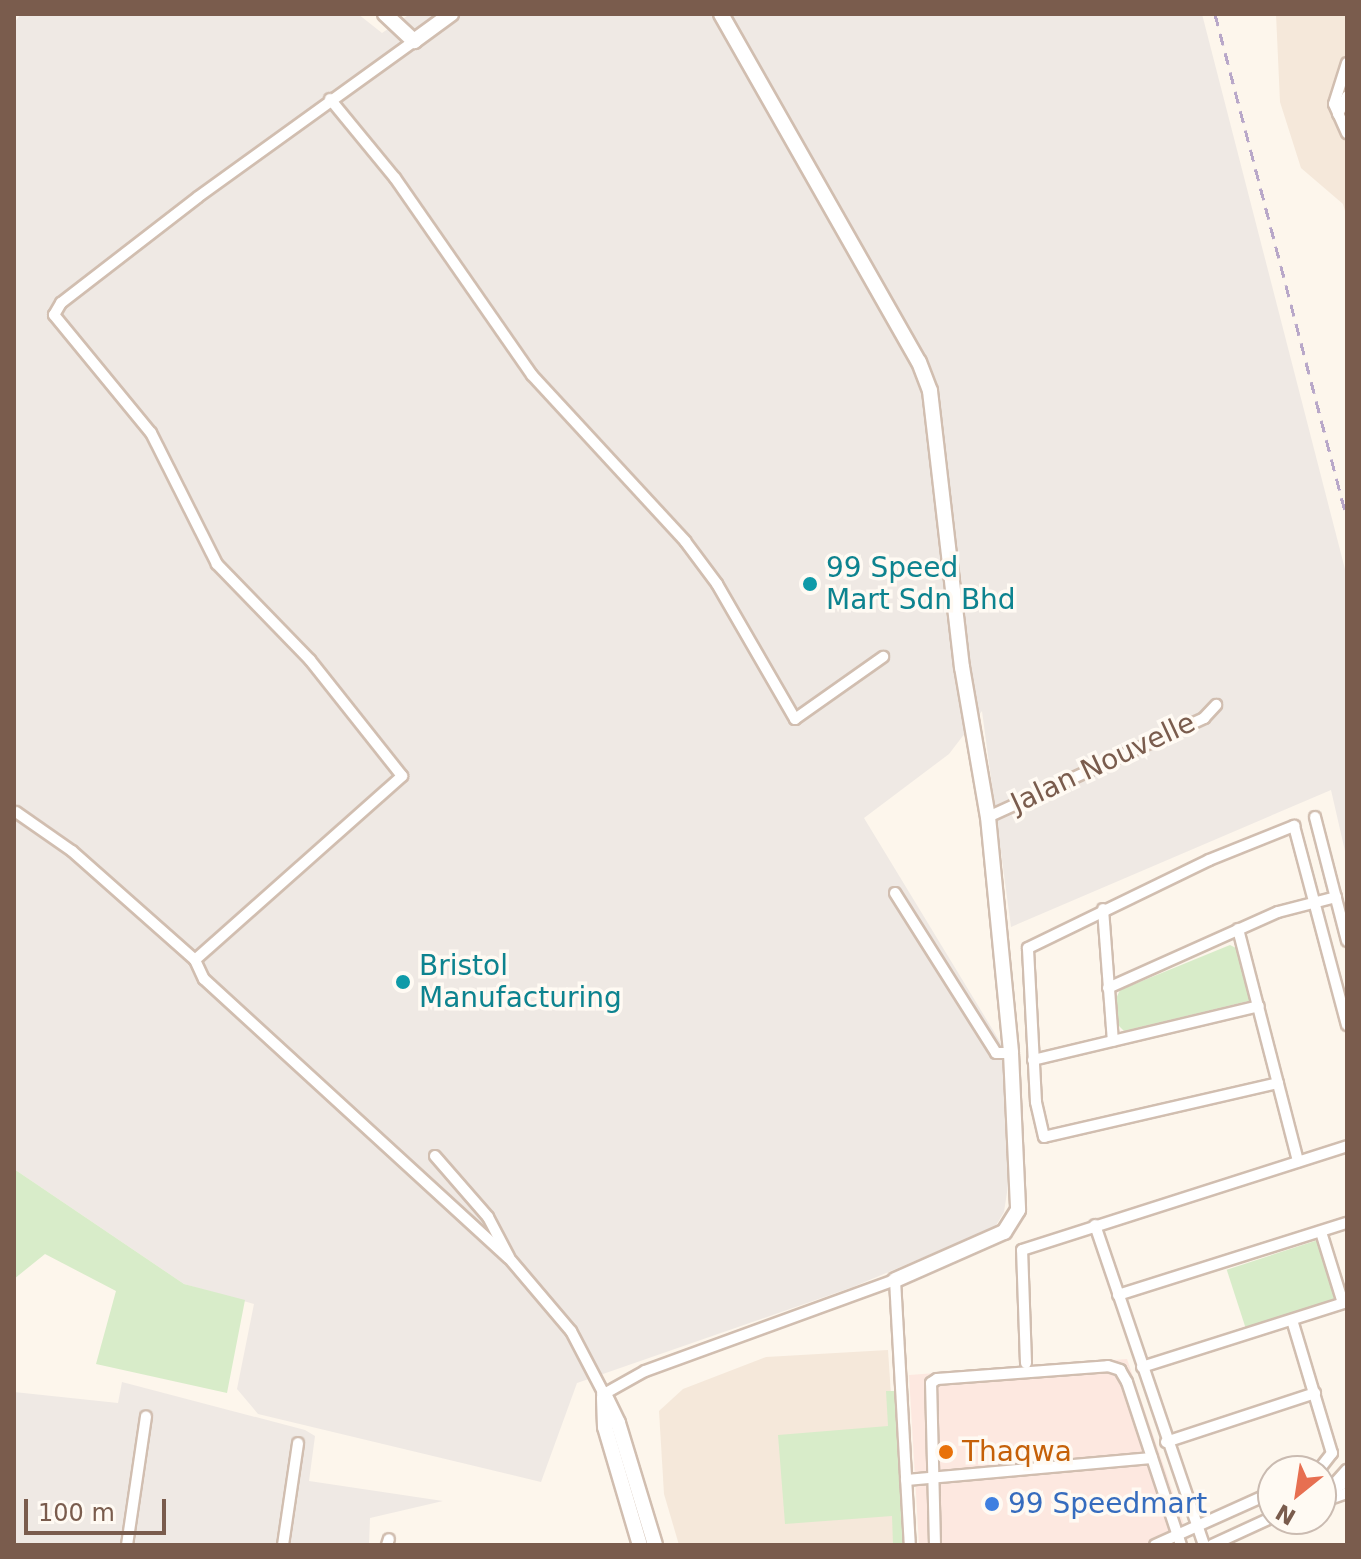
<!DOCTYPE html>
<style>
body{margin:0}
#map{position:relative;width:1361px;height:1559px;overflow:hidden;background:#fdf6ec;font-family:"DejaVu Sans",sans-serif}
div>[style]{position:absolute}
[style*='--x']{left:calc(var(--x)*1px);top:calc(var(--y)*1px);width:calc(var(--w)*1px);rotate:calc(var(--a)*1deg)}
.residential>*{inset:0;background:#f5e8da}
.commercial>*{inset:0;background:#fde8e0}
.industrial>*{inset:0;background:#efe9e4}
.green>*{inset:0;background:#d8ecc9;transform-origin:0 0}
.roads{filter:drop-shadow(2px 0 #d1beb0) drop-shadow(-2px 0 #d1beb0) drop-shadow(0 2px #d1beb0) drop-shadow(0 -2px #d1beb0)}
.minor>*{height:10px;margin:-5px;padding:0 5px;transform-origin:5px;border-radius:5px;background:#fff}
.tertiary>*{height:14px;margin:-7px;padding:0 7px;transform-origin:7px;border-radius:7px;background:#fff}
.rail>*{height:3px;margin-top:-1.5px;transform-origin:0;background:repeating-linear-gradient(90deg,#b9a8c9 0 12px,transparent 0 20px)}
.dots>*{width:22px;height:22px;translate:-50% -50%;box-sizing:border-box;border:4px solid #fffaf3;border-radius:50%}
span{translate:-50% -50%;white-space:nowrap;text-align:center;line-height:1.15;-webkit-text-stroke:7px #fffaf3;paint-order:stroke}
.culture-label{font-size:28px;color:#0d838f}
.left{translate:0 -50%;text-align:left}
.street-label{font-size:28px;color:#7a5c4d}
.food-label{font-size:28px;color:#c56008}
.shop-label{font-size:28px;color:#366cbe}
.frame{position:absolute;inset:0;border:16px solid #7a5c4d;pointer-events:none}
.north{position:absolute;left:1257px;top:1455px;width:80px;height:80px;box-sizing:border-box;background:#fffaf3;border:2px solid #cabbb1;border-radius:50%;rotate:210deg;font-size:22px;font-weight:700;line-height:32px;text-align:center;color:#7a5c4d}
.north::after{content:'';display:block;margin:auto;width:28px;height:36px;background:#e76f51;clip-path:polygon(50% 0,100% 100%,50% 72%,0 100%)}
.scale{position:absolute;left:24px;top:1499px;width:142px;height:36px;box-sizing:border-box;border:4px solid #7a5c4d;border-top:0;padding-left:10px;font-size:24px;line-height:28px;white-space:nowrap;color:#7a5c4d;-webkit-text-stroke:6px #fffaf3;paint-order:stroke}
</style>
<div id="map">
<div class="residential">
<div style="clip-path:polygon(1276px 14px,1347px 14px,1347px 218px,1343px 204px,1301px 168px,1280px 102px)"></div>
<div style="clip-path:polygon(888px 1350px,901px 1545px,679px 1545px,664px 1494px,659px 1411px,683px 1389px,766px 1357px)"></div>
</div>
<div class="commercial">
<div style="clip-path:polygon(1127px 1359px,1189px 1539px,1175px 1545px,919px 1545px,909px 1375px)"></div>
</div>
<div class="industrial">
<div style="clip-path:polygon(21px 14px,358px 14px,382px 33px,410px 14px,1202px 14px,1347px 577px,1347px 860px,1331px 790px,1011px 927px,982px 711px,949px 754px,864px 818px,1002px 1045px,1009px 1179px,1004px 1212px,995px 1227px,853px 1287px,577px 1383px,541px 1482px,258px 1414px,237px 1389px,254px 1304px,184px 1284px,14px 1169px,14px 23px)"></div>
<div style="clip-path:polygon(122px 1382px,305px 1430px,315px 1436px,309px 1481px,443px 1501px,370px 1518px,369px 1545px,14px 1545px,14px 1392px,118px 1403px)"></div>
</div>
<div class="green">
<div style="clip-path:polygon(1230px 945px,1236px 948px,1253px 1000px,1124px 1031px,1116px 1023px,1114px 1003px,1120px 990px)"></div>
<div style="clip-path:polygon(14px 1169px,184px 1284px,245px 1300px,227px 1393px,96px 1364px,116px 1291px,45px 1254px,14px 1279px)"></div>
<div style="left:1318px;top:1240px;width:61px;height:96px;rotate:72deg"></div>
<div style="clip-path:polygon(886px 1391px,897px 1391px,906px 1545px,893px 1545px,892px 1516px,785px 1524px,778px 1435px,888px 1426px)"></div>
</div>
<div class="roads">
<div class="minor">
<div style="--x:1347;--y:63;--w:43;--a:107.6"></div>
<div style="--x:1334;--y:104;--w:32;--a:66"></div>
<div style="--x:330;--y:99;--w:102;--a:50.6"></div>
<div style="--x:395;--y:178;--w:240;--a:55.2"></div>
<div style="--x:532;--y:375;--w:226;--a:47.3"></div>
<div style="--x:685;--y:541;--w:54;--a:53.3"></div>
<div style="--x:717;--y:584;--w:156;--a:60"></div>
<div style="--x:795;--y:719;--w:108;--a:-35.2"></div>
<div style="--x:1338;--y:114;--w:20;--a:-63"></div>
<div style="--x:16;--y:812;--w:68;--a:34.9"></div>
<div style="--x:72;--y:851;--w:164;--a:41.5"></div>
<div style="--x:195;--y:960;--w:21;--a:65"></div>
<div style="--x:204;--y:979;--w:413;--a:42.5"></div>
<div style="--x:509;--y:1258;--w:96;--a:49.7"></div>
<div style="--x:571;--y:1331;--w:71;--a:62.4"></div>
<div style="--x:604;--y:1394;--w:47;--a:-29.3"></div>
<div style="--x:645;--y:1371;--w:266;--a:-20"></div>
<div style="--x:895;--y:1280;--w:265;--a:86.8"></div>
<div style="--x:988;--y:817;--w:238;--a:-24.6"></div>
<div style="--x:1204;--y:718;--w:18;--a:-47"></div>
<div style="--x:1315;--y:817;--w:128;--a:75.5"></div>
<div style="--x:895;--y:893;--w:189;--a:57.7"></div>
<div style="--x:996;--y:1053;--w:15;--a:0"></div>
<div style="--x:1103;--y:909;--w:132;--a:85.7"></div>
<div style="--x:1238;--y:929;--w:240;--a:75.5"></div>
<div style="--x:195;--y:960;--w:277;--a:-41.6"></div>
<div style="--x:402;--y:776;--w:148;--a:-128.4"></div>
<div style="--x:310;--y:660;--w:134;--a:-134.1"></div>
<div style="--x:217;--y:564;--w:147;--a:-116.7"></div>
<div style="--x:151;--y:433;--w:153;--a:-129.4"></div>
<div style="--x:54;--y:315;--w:14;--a:-60"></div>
<div style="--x:61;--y:303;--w:173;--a:-37.7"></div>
<div style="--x:198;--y:197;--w:266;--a:-35.8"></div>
<div style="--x:1108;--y:988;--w:186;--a:-24.1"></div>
<div style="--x:1278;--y:912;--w:60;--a:-14.5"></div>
<div style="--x:1033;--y:1060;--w:232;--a:-13.4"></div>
<div style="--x:1278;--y:1083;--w:240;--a:167"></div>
<div style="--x:1044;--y:1137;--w:36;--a:-103"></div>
<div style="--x:1036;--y:1102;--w:154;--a:-93"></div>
<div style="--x:1028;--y:948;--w:201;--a:-25.9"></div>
<div style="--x:1209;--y:860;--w:92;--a:-21.8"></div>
<div style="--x:1294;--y:826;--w:206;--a:75.1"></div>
<div style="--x:435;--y:1156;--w:81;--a:49"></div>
<div style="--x:488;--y:1217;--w:45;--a:62.3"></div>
<div style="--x:1095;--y:1225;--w:338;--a:71.2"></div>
<div style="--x:1321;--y:1232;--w:74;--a:72.8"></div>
<div style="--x:1118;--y:1295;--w:240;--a:-17.5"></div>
<div style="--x:1292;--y:1320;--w:139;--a:73.3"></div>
<div style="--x:1332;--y:1453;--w:23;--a:128"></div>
<div style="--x:1026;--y:1363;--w:113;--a:-92"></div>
<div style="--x:1022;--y:1250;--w:341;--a:-17.7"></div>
<div style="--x:1142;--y:1367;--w:215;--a:-17.6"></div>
<div style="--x:1166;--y:1442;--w:157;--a:-18.2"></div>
<div style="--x:906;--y:1480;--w:247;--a:-5.1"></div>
<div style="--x:1330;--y:1490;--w:19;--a:-25"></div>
<div style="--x:1327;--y:1492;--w:30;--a:-48"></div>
<div style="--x:1321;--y:1502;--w:28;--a:-19"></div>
<div style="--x:127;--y:1545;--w:130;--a:-81.6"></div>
<div style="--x:283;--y:1545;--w:103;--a:-81.6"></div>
<div style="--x:387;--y:1545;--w:6;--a:-72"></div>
<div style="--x:935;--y:1545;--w:162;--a:-91.4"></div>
<div style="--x:931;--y:1383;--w:7;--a:-34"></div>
<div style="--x:937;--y:1379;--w:171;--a:-4.3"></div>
<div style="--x:1108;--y:1366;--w:13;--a:18"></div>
<div style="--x:1120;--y:1370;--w:14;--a:60"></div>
<div style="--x:1127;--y:1382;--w:172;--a:71.7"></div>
<div style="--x:1155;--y:1545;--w:129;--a:-24.2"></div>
<div style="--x:1212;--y:1545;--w:67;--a:-24.7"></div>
</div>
<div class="tertiary">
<div style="--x:385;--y:14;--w:40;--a:43"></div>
<div style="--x:414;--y:41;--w:46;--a:-36.1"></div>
<div style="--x:721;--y:14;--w:400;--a:60.4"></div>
<div style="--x:919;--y:362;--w:31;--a:69"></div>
<div style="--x:930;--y:391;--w:278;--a:83.4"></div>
<div style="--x:962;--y:667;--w:152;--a:80.2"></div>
<div style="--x:988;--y:817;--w:237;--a:84.4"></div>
<div style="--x:1011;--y:1053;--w:157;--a:87.4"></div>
<div style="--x:1018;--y:1210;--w:26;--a:122"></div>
<div style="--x:1004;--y:1232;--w:119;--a:156.2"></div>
<div style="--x:604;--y:1394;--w:32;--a:64"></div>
<div style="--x:618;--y:1423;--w:127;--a:73.1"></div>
<div style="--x:604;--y:1398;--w:29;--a:88"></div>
<div style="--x:605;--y:1427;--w:123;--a:73.5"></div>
</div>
</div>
<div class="rail">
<div style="--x:1215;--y:14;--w:522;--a:75.35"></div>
</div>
<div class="dots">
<div style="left:810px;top:584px;background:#0f9aa8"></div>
<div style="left:403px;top:982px;background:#0f9aa8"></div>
<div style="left:946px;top:1452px;background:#e8710a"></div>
<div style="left:992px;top:1504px;background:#3f7fe0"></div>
</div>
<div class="culture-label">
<span class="left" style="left:826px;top:584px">99 Speed<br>Mart Sdn Bhd</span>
<span class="left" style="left:419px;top:982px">Bristol<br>Manufacturing</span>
</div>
<div class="street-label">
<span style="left:1103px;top:763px;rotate:-25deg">Jalan Nouvelle</span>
</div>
<div class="food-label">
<span class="left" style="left:962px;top:1452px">Thaqwa</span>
</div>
<div class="shop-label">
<span class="left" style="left:1008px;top:1504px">99 Speedmart</span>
</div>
<div class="frame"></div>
<div class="north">N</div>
<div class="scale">100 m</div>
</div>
